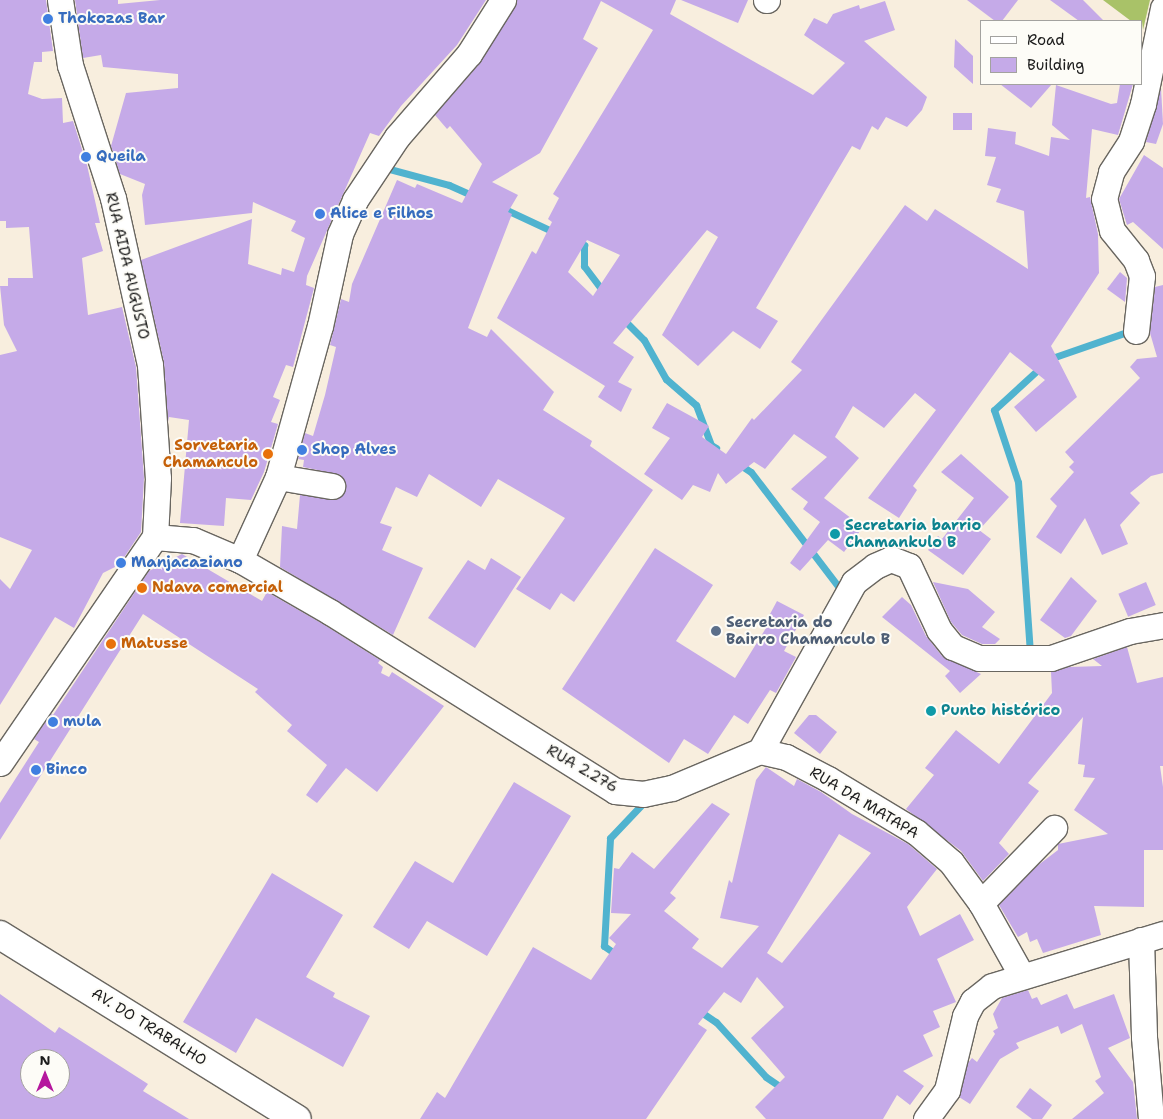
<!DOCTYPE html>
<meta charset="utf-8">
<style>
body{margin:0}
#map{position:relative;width:1163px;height:1119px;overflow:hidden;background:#f8eede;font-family:"Shantell Sans",sans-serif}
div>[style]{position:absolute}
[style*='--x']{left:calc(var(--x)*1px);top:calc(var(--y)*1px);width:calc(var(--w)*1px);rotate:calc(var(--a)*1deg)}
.green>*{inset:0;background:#a9c268}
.stream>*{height:7px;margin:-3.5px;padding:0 3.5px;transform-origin:3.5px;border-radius:3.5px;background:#50b3cf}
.building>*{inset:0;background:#c5aae8;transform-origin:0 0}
.roads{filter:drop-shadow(1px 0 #696660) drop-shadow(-1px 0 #696660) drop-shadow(0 1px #696660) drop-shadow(0 -1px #696660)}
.street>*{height:25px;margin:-12.5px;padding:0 12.5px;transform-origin:12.5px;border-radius:12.5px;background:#fff}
.secondary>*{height:28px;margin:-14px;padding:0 14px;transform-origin:14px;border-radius:14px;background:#fff}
.dots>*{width:14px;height:14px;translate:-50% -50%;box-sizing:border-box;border:2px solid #fdfcf7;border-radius:50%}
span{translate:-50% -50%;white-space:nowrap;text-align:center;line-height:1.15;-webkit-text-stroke:4px #fdfcf7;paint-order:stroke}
.shop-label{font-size:15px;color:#366cbe;font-weight:700}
.left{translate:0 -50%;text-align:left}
.street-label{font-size:15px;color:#1c1c1c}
.food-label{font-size:15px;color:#c56008;font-weight:700}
.right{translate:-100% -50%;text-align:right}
.culture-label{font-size:15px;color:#0d838f;font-weight:700}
.service-label{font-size:15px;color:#4e5e75;font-weight:700}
.legend{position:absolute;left:980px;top:20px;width:162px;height:65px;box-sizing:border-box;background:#fdfcf7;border:1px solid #a3a29f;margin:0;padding:6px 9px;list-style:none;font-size:15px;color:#1c1c1c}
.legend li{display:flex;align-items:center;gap:10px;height:25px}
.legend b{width:25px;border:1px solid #a3a29f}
.north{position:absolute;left:20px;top:1049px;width:50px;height:50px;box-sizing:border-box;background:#fdfcf7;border:1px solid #a3a29f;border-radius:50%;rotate:0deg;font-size:14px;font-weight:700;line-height:20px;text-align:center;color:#1c1c1c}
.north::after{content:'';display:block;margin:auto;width:18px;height:22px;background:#b5179e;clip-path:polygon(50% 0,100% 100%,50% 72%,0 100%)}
</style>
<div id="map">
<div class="green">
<div style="clip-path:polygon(1103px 0,1150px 0,1143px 30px,1142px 21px,1131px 21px)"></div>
</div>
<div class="stream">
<div style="--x:382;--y:167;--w:69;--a:15"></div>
<div style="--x:449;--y:185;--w:27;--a:24"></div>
<div style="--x:500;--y:207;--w:62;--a:24.9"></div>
<div style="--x:577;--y:242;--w:8;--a:23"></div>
<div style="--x:584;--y:245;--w:21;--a:90"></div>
<div style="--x:584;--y:266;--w:34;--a:53"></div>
<div style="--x:622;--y:318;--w:31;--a:45"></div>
<div style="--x:644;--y:340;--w:45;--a:60.6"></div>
<div style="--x:666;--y:379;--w:40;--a:41"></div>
<div style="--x:696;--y:405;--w:43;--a:69.4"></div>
<div style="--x:711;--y:445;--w:6;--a:31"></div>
<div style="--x:1049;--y:359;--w:86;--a:-19.1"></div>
<div style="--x:739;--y:464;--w:14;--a:34"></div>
<div style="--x:751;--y:472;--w:147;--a:52.7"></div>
<div style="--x:1030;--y:653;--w:171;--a:-94"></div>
<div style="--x:1018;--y:482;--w:76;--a:-108.4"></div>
<div style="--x:994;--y:410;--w:64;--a:-42.5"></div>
<div style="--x:617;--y:955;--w:16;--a:-145"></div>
<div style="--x:604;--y:946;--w:108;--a:-86.8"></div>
<div style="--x:610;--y:838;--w:52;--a:-46.5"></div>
<div style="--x:698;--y:1010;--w:22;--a:34"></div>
<div style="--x:716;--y:1022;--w:74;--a:47.7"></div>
<div style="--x:766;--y:1077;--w:22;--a:34"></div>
</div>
<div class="building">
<div style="clip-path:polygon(0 0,46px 0,53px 51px,42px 52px,42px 62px,34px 62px,28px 94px,42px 99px,62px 98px,63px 123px,73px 121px,87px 165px,100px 223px,95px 223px,103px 251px,82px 258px,88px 315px,122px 307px,136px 367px,144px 478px,141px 532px,119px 565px,103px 573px,74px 628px,55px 617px,0 705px,0 579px,10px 589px,32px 550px,0 537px,0 355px,17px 351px,4px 325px,0 286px,8px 286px,8px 278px,33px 278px,29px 227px,6px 228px,6px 221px,0 221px)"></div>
<div style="clip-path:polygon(75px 0,118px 0,118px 4px,160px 0,486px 0,457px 45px,401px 106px,379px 136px,370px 133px,307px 276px,306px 285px,314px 288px,293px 367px,286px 365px,273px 397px,280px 400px,271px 422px,278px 424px,264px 472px,251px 500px,226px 498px,224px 526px,180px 523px,189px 420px,169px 417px,168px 422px,164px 362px,141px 260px,252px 219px,248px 264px,281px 275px,282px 268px,294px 272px,305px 238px,291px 231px,296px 221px,253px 202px,252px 213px,145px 225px,142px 195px,145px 184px,120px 174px,111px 146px,126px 93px,178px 88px,178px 74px,103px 67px,101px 55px,83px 58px)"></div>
<div style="clip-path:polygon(evenodd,517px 0,676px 0,670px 14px,813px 95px,845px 63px,804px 35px,814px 18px,827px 24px,833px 14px,859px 5px,860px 9px,885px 1px,895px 30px,864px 41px,927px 97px,922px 110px,907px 127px,886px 117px,878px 130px,872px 126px,860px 150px,852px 146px,756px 308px,778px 321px,760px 349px,733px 331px,698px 366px,662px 335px,718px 237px,707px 230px,613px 343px,634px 357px,618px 382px,632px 389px,621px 412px,598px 397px,605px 386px,497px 318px,532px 251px,536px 254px,552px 222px,548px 219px,559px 198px,553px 194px,653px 30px,601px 1px,583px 39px,598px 48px,540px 153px,492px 182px,518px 195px,508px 212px,512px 214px,468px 328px,487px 337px,491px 329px,554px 392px,543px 410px,592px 441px,590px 446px,653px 490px,574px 602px,561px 593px,550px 610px,516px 589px,565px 518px,498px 479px,481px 507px,429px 474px,417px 497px,396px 487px,380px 523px,392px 527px,382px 550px,423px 568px,393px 635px,280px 567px,282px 526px,297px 529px,300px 495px,337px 500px,346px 489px,341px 475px,303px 467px,304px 460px,298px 459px,305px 433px,313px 436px,325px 395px,336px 347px,330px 345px,341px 299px,349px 302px,352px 284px,397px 180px,415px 188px,417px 184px,462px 203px,482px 164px,450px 126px,447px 129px,435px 115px,481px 62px,517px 0,587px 240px,620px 255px,593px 296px,568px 272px,587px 240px)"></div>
<div style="clip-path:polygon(681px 0,748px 0,738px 23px)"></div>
<div style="clip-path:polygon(967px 0,1018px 0,1002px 21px,995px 21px)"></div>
<div style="clip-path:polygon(1050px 0,1083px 0,1104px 21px,1079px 21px)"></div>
<div style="clip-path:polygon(955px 39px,973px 56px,973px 84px,954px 67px)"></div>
<div style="clip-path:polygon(1000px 84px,1052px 84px,1031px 108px)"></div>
<div style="clip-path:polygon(1120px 84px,1133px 84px,1118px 135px,1092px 129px,1086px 198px,1090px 197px,1098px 234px,1099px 273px,1051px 346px,1077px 397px,1036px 432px,1014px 407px,1045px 380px,1010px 352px,913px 486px,917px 490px,899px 518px,868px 498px,936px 410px,915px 393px,884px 428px,853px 406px,835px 437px,859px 458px,824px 498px,863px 527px,844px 552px,828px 540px,800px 571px,790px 563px,820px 522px,803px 509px,808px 502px,791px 489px,827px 457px,794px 434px,765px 469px,754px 462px,726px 484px,718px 473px,710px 492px,693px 485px,682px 500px,644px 474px,670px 438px,652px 428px,667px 403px,709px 426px,702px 437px,726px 454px,752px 418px,754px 420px,802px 370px,791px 362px,905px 205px,927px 221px,935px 209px,1028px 269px,1024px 211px,996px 202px,1001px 189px,987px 185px,996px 157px,985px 156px,988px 128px,1016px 132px,1015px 144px,1049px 156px,1051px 137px,1070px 140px,1052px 125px,1056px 85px,1111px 104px,1117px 103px)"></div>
<div style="clip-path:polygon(1161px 88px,1163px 124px,1156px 144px,1146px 142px)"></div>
<div style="left:953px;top:113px;width:19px;height:17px"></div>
<div style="clip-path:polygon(1144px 155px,1163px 168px,1163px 249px,1133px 222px,1127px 225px,1119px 199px)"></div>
<div style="clip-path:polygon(1120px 272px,1127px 278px,1125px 302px,1107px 289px)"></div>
<div style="clip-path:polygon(1163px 285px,1163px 473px,1151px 476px,1130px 493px,1140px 503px,1120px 525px,1128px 544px,1102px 555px,1085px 518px,1061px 554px,1036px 537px,1057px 506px,1050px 499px,1074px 472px,1069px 467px,1074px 462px,1065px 452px,1140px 378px,1130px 367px,1137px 359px,1157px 357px,1150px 333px,1155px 287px)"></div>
<div style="clip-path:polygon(961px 454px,1009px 497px,979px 530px,991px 539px,963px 575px,928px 550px,938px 536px,942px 539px,974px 498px,941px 472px)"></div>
<div style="clip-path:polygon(655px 548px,713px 585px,676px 641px,735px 678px,766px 628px,763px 627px,777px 601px,804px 615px,784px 651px,796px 657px,776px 693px,770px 690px,748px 724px,734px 715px,708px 754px,684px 739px,669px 763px,562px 689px)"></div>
<div style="clip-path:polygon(182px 554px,262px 601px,267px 592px,323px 624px,380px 660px,378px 663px,383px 667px,381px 673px,389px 677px,392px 672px,444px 706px,377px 792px,346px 768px,317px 803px,306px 795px,327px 765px,287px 731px,292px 725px,255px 692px,258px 689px,143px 614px,0 840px,0 803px,39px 742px,34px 739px,40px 730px,51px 714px,53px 715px,149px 571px)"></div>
<div style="clip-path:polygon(491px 558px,521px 577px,475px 648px,428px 618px,468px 560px,485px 570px)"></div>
<div style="clip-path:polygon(1071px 577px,1097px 601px,1071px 636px,1065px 638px,1040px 620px)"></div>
<div style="clip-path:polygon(933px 582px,968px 589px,995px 612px,982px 627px,1000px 639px,995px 644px,982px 644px,962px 635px,951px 622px)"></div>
<div style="left:1146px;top:582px;width:25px;height:30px;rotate:67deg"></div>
<div style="clip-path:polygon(902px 597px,911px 605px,926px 636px,942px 656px,981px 674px,960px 693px,945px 676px,950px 671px,882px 617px)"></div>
<div style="clip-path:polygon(1127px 647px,1137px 683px,1163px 677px,1163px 766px,1160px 766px,1163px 787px,1163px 850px,1144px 850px,1144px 907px,1094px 906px,1101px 935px,1043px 953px,1037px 939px,1030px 942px,1027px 932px,1018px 937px,999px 905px,1037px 866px,1058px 850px,1058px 844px,1108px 834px,1074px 810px,1095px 778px,1083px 777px,1085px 765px,1078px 764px,1083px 717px,1028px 783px,1039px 791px,999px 843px,1009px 854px,983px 881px,961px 851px,906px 809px,934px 775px,925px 768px,956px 730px,999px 764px,1052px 693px,1051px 672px,1069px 667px,1102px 666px,1093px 659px)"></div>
<div style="clip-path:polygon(809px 715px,816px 715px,837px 732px,820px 754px,794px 733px)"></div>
<div style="clip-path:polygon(evenodd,766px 767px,794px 786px,797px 779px,821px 792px,852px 814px,908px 844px,937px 869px,907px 907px,920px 936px,960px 914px,974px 940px,937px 959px,956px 1002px,933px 1011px,940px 1027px,923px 1035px,933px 1056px,903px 1071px,924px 1086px,910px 1105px,897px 1095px,883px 1119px,766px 1119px,755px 1107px,785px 1077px,751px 1038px,784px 1007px,757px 977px,741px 1003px,724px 992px,698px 1024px,707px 1030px,646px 1119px,420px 1119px,437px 1092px,445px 1098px,533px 947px,591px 980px,616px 944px,609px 938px,631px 914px,611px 913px,614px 868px,619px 869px,632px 852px,654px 869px,712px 803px,730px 814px,670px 893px,676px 898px,664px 911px,699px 939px,692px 948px,722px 968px,759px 926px,720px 918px,729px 880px,732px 883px,756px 780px,766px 767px,839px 834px,871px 853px,782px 963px,767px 953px,839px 834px)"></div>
<div style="clip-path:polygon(514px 782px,571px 816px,487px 956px,427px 921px,409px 949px,373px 927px,415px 861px,453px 883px)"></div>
<div style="clip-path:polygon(272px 873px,343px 915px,306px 977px,335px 993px,333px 997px,370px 1016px,343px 1067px,256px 1018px,236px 1053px,183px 1022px)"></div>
<div style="clip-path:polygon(1028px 990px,1032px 999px,1037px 997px,1041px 1005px,1067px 994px,1074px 1009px,1114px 994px,1130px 1038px,1108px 1048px,1133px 1082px,1137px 1119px,1072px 1119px,1104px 1093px,1095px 1081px,1101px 1077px,1082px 1024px,1061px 1034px,1058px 1026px,1016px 1043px,1019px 1048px,1000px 1059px,970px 1104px,959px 1097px,968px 1063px,972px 1058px,977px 1062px,995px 1034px,993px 1031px,998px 1028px,993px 1014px,1002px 998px)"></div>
<div style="clip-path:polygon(evenodd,0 994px,55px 1033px,59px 1027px,148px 1084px,143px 1091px,189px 1119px,0 1119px,0 994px,30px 1059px,60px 1059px,60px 1089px,30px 1089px,30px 1059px)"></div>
<div style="clip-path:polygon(1030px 1088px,1052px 1105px,1042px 1119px,1032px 1119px,1016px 1107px)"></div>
</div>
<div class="roads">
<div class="street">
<div style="--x:60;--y:0;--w:66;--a:81.3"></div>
<div style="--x:70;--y:65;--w:140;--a:72.1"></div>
<div style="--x:113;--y:198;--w:171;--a:77.5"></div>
<div style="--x:150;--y:365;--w:113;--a:86"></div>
<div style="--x:158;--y:478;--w:59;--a:92.9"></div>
<div style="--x:766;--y:0;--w:1;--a:0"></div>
<div style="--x:1136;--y:331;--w:55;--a:-83.8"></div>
<div style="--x:1142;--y:276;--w:17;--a:-111"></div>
<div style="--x:1136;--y:260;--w:38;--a:-129"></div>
<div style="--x:1112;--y:230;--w:32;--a:-104"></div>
<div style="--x:1104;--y:199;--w:28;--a:-75"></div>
<div style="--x:1111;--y:172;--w:37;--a:-57"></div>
<div style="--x:1131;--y:141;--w:39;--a:-72"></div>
<div style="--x:1143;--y:104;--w:98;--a:-78.2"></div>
<div style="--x:278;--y:477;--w:55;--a:9.5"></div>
<div style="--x:240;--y:560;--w:91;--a:-65.4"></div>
<div style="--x:278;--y:477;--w:157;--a:-74.5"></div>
<div style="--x:320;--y:326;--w:94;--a:-77.7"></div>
<div style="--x:340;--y:234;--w:37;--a:-66"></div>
<div style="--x:355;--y:200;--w:76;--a:-56.3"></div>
<div style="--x:397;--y:137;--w:110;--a:-49.1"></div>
<div style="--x:469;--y:54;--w:64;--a:-57.8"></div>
<div style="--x:760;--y:751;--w:27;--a:13"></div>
<div style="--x:786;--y:757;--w:47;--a:27.6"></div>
<div style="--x:828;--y:779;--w:103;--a:31.1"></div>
<div style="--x:916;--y:832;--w:46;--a:40.6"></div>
<div style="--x:951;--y:862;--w:51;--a:53.8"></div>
<div style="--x:981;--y:903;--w:84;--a:60.7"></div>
<div style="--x:0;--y:763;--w:274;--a:-55.6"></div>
<div style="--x:155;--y:537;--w:38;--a:5"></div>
<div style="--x:193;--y:540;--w:51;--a:23.1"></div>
<div style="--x:240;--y:560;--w:104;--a:30"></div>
<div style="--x:330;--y:612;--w:337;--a:32.1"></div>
<div style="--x:615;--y:791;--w:28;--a:6"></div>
<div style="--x:643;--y:794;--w:30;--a:-12"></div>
<div style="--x:672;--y:788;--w:95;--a:-22.8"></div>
<div style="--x:760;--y:751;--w:193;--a:-60.9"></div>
<div style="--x:854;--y:582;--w:26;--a:-37"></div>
<div style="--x:875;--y:566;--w:17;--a:-24"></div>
<div style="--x:891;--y:559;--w:19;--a:21"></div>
<div style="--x:909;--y:566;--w:71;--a:64.9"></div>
<div style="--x:939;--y:630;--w:22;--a:51"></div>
<div style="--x:953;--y:647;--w:28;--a:23"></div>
<div style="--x:979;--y:658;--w:72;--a:0"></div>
<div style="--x:1051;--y:658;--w:83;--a:-18.9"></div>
<div style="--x:1130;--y:631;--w:34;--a:-10"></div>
<div style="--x:981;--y:903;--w:105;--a:-45.8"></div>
<div style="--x:1141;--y:940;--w:97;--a:88.2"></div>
<div style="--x:1144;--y:1037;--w:82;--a:85.1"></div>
<div style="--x:926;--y:1119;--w:36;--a:-54"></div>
<div style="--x:947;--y:1090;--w:76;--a:-76.3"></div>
<div style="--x:965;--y:1016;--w:17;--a:-62"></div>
<div style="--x:973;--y:1001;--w:24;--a:-38"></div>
<div style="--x:992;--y:986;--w:179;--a:-16.9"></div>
</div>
<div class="secondary">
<div style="--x:0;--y:935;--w:349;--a:31.8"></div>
</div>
</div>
<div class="dots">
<div style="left:48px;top:19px;background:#3f7fe0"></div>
<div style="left:86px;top:157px;background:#3f7fe0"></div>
<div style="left:320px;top:214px;background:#3f7fe0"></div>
<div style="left:302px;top:450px;background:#3f7fe0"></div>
<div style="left:268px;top:454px;background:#e8710a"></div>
<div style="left:835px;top:534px;background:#0f9aa8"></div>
<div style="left:121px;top:563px;background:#3f7fe0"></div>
<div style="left:142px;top:588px;background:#e8710a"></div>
<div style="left:716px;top:631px;background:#5c6f8a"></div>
<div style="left:111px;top:644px;background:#e8710a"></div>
<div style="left:931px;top:711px;background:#0f9aa8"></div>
<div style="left:53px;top:722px;background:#3f7fe0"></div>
<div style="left:36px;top:770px;background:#3f7fe0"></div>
</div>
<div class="shop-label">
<span class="left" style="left:58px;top:19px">Thokozas Bar</span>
<span class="left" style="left:96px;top:157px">Queila</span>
<span class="left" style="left:330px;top:214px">Alice e Filhos</span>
<span class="left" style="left:312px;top:450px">Shop Alves</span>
<span class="left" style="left:131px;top:563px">Manjacaziano</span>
<span class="left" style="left:63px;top:722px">mula</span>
<span class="left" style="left:46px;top:770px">Binco</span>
</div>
<div class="street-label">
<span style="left:127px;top:266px;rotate:77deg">RUA AIDA AUGUSTO</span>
<span style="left:582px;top:769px;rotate:30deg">RUA 2.276</span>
<span style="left:864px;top:803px;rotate:31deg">RUA DA MATAPA</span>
<span style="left:149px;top:1027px;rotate:32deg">AV. DO TRABALHO</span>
</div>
<div class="food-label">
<span class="right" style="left:258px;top:454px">Sorvetaria<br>Chamanculo</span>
<span class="left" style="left:152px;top:588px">Ndava comercial</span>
<span class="left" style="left:121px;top:644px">Matusse</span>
</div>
<div class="culture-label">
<span class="left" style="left:845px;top:534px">Secretaria barrio<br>Chamankulo B</span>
<span class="left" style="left:941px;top:711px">Punto histórico</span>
</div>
<div class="service-label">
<span class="left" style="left:726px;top:631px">Secretaria do<br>Bairro Chamanculo B</span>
</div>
<ul class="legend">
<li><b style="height:6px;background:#fff"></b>Road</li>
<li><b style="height:14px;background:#c5aae8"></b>Building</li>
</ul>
<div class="north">N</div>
</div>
